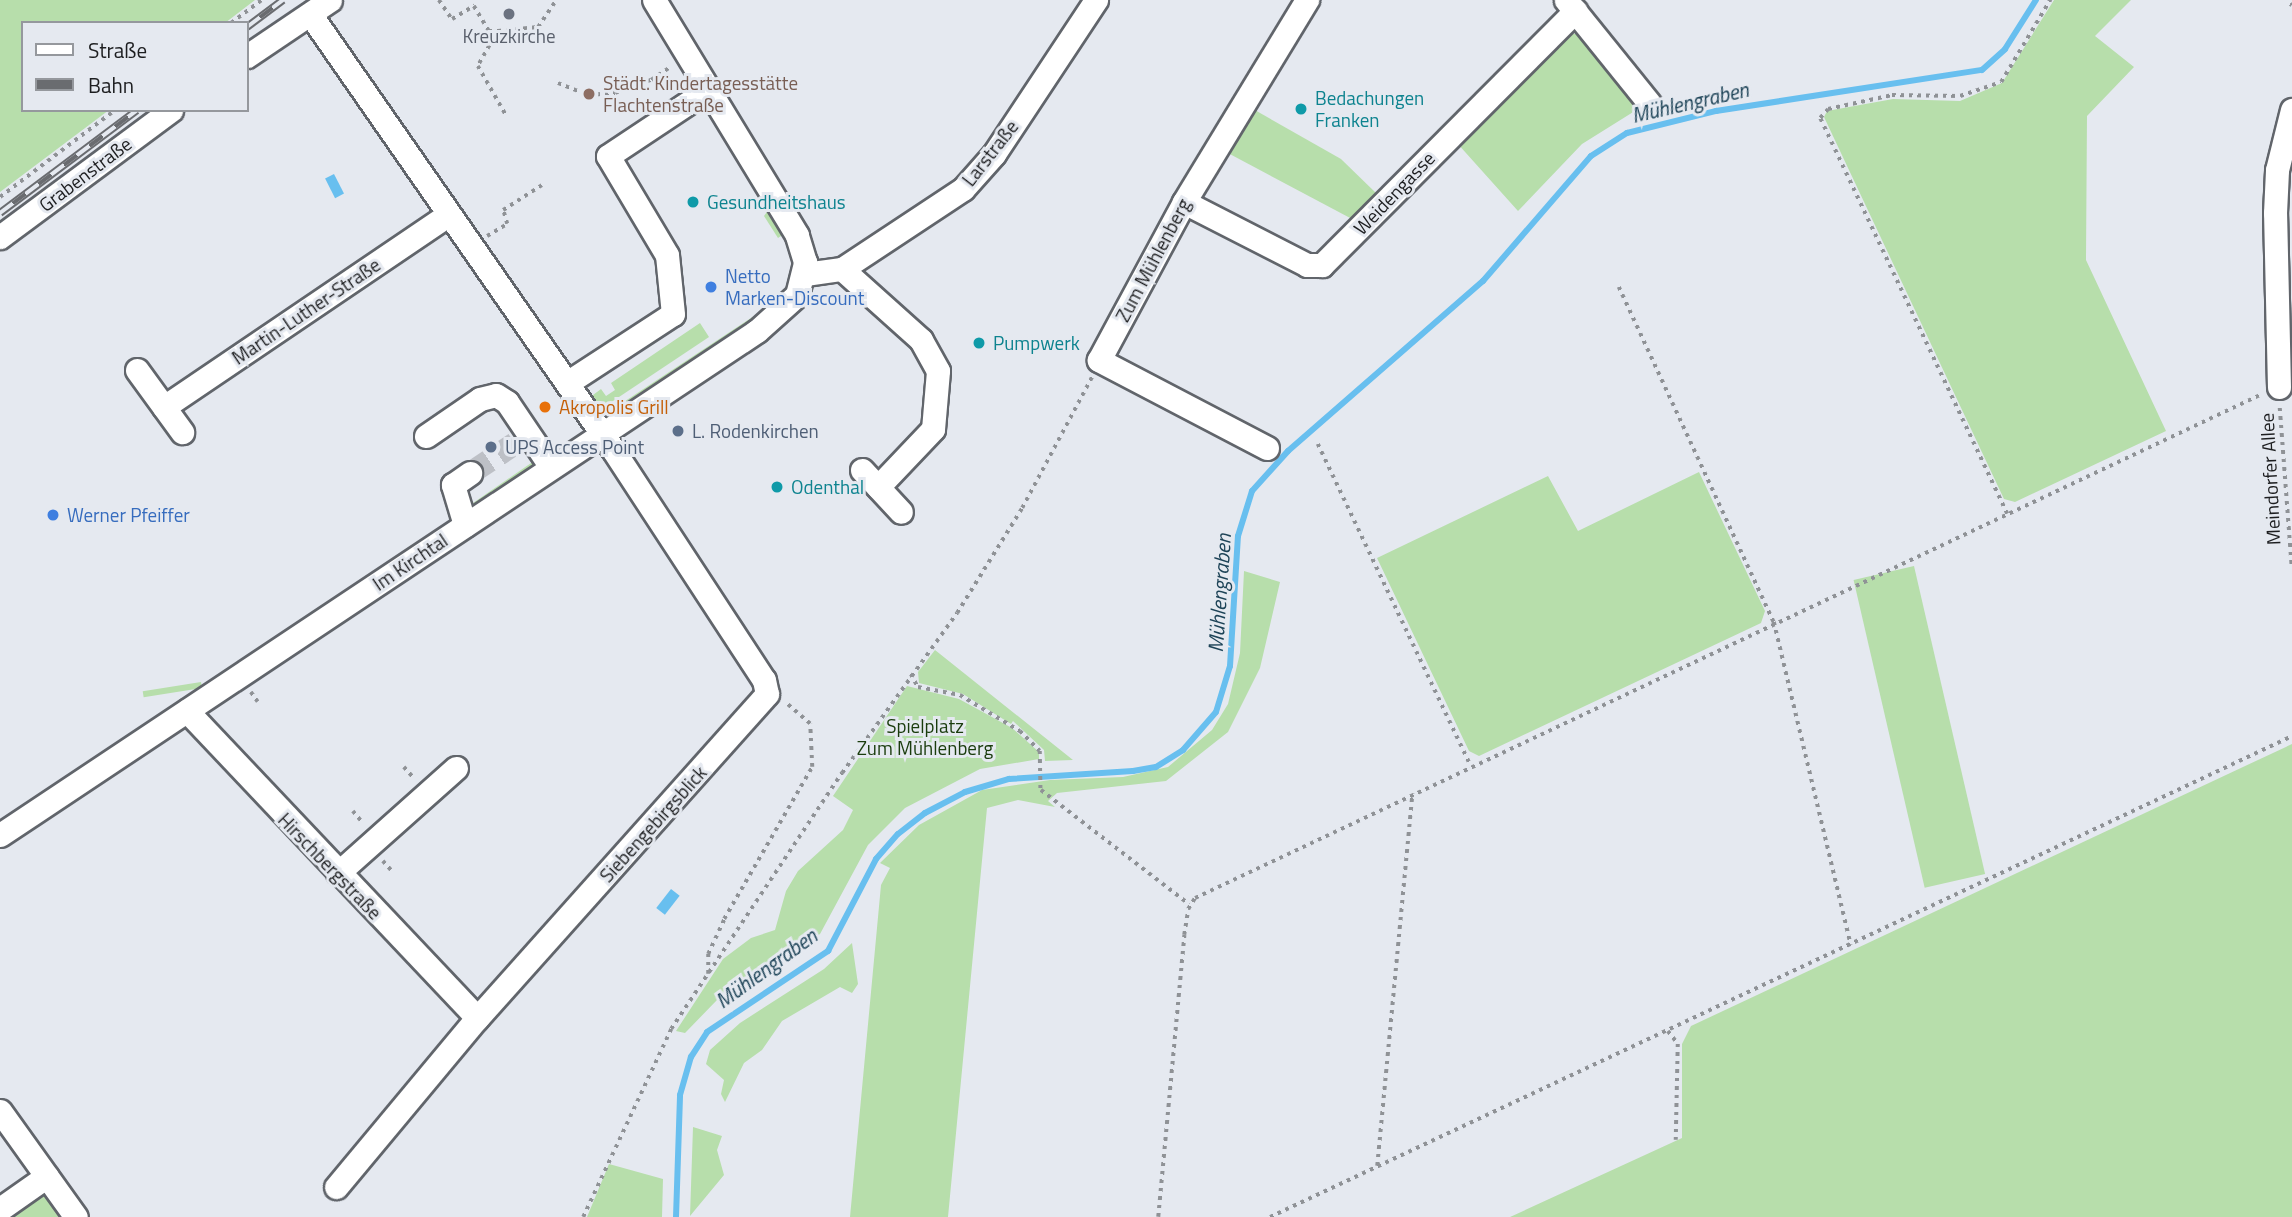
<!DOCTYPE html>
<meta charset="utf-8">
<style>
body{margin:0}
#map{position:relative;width:2292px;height:1217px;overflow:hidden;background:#e5e9f0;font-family:"Titillium Web",sans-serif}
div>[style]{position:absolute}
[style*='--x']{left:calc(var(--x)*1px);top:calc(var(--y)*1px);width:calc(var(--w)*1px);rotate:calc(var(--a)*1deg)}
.green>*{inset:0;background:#b7deab;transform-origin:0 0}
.water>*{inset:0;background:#68bfef;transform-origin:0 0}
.stream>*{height:6px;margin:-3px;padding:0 3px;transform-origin:3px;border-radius:3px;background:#68bfef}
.minor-tunnel>*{height:23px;margin-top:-11.5px;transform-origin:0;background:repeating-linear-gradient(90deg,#bdc0c6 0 23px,transparent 0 34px)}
.path>*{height:3.5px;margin-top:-1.75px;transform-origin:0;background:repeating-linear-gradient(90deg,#8f9296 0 3.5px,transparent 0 8.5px)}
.roads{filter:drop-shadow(2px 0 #61656b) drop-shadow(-2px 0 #61656b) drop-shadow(0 2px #61656b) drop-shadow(0 -2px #61656b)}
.minor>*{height:23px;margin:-11.5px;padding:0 11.5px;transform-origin:11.5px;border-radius:11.5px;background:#fff}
.rail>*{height:8px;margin-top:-4px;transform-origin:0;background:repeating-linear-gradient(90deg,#e5e9f0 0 16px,#6a6c70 0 32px);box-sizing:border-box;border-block:2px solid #6a6c70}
.dots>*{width:19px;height:19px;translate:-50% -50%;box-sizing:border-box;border:4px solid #e5e9f0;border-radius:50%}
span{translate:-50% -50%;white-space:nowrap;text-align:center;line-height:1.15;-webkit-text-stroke:6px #e5e9f0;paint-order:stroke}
.worship-label{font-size:19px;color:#5b616d}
.education-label{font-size:19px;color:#785e54}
.left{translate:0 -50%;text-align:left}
.culture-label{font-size:19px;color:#0d838f}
.street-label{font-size:19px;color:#1d1e20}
.shop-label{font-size:19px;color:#366cbe}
.food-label{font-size:19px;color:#c56008}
.service-label{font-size:19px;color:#4e5e75}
.park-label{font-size:19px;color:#1a3c0d}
.water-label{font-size:21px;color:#1d4357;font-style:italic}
.legend{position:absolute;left:21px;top:21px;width:228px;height:91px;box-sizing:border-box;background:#e5e9f0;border:2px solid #95989d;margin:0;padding:9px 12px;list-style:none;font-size:21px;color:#1d1e20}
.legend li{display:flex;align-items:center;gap:14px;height:35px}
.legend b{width:35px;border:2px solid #95989d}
</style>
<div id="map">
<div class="green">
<div style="clip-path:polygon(0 0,255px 0,225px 23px,23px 23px,23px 110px,109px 110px,0 192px)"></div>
<div style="clip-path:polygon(2054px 0,2131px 0,2095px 36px,2134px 67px,2087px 116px,2086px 260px,2166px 431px,2015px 502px,2004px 499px,1824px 117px,1827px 111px,1893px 99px,1960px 101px,2002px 83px)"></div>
<div style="clip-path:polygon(1572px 34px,1580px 34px,1646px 104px,1582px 144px,1518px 211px,1457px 143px)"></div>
<div style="clip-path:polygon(1253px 109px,1341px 159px,1377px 194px,1352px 219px,1226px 152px)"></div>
<div style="clip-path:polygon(769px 209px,784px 234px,778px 238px,764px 216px)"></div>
<div style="clip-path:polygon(762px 312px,606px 419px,601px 417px,760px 312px)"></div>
<div style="clip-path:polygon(700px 323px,709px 337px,598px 411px,589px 398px,601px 389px,606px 396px,615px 390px,611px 383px)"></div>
<div style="clip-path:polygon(534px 461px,538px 465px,476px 506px,473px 503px)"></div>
<div style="clip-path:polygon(1699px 472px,1765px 611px,1761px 623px,1479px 756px,1469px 751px,1377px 558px,1548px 476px,1578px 531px)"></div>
<div style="left:1914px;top:566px;width:316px;height:62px;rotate:77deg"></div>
<div style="clip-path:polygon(1244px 571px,1280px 582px,1260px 668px,1228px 732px,1166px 781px,1057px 793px,1048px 801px,1055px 807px,1018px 800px,987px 808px,948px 1217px,850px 1217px,881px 885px,890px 868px,880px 863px,919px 825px,982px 790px,1050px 780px,1123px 777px,1168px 767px,1212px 730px,1228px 704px,1240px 653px)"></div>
<div style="clip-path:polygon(935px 650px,1073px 760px,1045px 761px,1044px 750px,1013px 721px,1011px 724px,963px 694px,919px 683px,918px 672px)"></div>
<div style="left:201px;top:682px;width:6px;height:59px;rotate:81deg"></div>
<div style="clip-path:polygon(907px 686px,959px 699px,1012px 728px,1039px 752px,1039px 759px,980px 769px,905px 808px,868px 845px,820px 934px,717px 1000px,685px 1033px,676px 1031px,723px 959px,751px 938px,775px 930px,786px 891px,798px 871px,843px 830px,853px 810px,833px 796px)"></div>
<div style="clip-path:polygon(2292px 744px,2292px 1217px,1510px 1217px,1682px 1138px,1682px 1044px,1691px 1026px)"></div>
<div style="clip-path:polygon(852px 943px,858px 984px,852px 993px,840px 987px,782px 1021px,762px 1050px,744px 1063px,725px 1102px,721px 1094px,724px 1080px,706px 1064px,710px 1050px,740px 1023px,824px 969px)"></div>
<div style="clip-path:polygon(693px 1127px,722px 1136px,717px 1150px,724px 1175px,690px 1216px)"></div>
<div style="clip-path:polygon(609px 1164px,663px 1179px,662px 1217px,587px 1217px)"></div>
<div style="clip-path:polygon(36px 1189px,52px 1192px,69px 1217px,0 1217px)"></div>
</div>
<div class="water">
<div style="left:334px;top:174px;width:22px;height:10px;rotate:63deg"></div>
<div style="left:671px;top:889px;width:11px;height:24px;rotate:38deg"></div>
</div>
<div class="stream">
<div style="--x:676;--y:1217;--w:122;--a:-88.1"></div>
<div style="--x:680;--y:1095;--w:40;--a:-74"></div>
<div style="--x:691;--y:1057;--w:30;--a:-57"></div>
<div style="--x:707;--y:1032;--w:146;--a:-33.8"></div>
<div style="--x:828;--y:951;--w:104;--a:-62.4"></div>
<div style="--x:876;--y:859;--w:33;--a:-49"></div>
<div style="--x:898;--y:834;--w:34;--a:-38"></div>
<div style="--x:925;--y:813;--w:45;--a:-27.7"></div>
<div style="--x:965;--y:792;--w:46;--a:-16.5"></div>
<div style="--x:1009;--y:779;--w:124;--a:-3.7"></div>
<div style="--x:1133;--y:771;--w:23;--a:-10"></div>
<div style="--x:1156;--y:767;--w:32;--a:-32"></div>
<div style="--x:1183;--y:750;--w:50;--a:-49"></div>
<div style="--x:1216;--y:712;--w:48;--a:-73.1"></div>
<div style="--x:1230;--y:666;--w:130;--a:-86.5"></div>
<div style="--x:1238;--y:536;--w:47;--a:-72.7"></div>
<div style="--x:1252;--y:491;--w:54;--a:-48"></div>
<div style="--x:1288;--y:451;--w:259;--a:-41.1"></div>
<div style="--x:1483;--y:281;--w:165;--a:-49.2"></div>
<div style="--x:1591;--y:156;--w:43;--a:-32.6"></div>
<div style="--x:1627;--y:133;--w:92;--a:-13.9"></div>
<div style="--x:1716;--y:111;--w:269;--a:-8.8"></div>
<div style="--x:1982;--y:70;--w:31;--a:-42"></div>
<div style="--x:2005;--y:49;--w:58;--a:-57.7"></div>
</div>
<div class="minor-tunnel">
<div style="--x:470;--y:473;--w:54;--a:-33.7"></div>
</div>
<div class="path">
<div style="--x:439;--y:0;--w:23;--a:56"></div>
<div style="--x:452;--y:19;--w:26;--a:-31"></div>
<div style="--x:474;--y:6;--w:29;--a:59"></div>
<div style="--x:489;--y:31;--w:9;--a:0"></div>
<div style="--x:498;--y:31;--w:40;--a:-5.7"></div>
<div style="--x:538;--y:27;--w:32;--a:-56"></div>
<div style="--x:2290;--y:4;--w:2;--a:27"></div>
<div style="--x:231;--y:23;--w:38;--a:-37"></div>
<div style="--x:498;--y:31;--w:40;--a:119.7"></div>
<div style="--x:478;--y:66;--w:56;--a:60.3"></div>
<div style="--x:558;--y:83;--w:32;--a:22"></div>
<div style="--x:588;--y:95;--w:27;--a:-4"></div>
<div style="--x:615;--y:93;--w:38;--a:-20"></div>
<div style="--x:651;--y:80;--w:23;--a:-34"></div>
<div style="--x:0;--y:197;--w:144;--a:-37.1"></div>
<div style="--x:487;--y:236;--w:23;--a:-31"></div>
<div style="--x:507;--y:224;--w:15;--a:-106"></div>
<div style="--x:503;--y:210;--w:46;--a:-32.7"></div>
<div style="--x:1619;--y:287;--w:369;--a:65.2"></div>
<div style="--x:1774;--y:622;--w:332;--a:76.6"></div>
<div style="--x:2280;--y:408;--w:161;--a:85.7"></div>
<div style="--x:1318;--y:444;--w:357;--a:64.6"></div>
<div style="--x:2007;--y:514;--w:438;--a:-115.3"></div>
<div style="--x:1820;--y:118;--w:12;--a:-48"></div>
<div style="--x:1828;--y:109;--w:66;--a:-12.3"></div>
<div style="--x:1892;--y:95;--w:68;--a:0.8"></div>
<div style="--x:1960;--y:96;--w:43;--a:-18.9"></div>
<div style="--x:2001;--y:82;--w:96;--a:-59.1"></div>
<div style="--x:911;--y:674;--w:15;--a:62"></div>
<div style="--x:918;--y:687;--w:43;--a:10.8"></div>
<div style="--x:960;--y:695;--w:70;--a:31"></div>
<div style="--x:1020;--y:731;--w:28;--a:45"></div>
<div style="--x:1040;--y:751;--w:39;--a:89"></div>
<div style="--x:1041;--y:790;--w:187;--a:37.6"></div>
<div style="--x:251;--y:692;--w:12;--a:55"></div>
<div style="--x:404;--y:767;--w:15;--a:48"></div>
<div style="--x:353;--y:811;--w:16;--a:50"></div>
<div style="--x:383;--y:861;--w:12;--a:48"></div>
<div style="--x:708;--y:974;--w:20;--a:-90"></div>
<div style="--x:708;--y:954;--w:38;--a:-65"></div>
<div style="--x:724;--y:919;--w:176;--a:-59.9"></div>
<div style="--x:812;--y:767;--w:43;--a:-92.7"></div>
<div style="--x:810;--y:724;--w:33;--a:-139"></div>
<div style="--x:1668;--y:1031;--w:16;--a:52"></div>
<div style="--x:1678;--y:1044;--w:96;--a:91.2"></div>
<div style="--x:1377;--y:1166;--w:374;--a:-84.6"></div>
<div style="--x:583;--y:1217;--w:208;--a:-64.9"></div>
<div style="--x:671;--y:1029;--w:308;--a:-56.3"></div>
<div style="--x:842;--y:773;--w:197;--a:-54.3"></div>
<div style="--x:957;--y:613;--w:123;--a:-58.2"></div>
<div style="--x:1022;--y:508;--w:149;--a:-61.9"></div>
<div style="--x:1158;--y:1217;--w:283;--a:-84.7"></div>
<div style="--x:1184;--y:935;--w:26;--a:-81"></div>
<div style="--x:1188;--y:909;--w:13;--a:-58"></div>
<div style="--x:1195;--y:898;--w:1180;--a:-25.28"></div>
<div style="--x:1270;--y:1217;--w:1130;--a:-25.2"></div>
</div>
<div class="roads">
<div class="minor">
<div style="--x:1566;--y:0;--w:132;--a:51.1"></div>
<div style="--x:310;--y:14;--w:529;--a:55.17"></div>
<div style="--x:612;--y:448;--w:277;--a:56.8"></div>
<div style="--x:764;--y:680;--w:14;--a:78"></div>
<div style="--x:767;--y:694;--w:435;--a:131.8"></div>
<div style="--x:477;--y:1018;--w:220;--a:129.8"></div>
<div style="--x:247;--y:56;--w:100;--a:-34"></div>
<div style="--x:1184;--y:202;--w:138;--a:27.1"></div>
<div style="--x:1307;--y:265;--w:15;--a:0"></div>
<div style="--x:1322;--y:265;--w:359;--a:-45.1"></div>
<div style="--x:0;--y:237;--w:213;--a:-36.6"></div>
<div style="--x:842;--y:269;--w:106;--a:41.9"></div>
<div style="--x:921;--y:340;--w:35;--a:61"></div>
<div style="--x:938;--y:371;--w:58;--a:94.9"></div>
<div style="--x:933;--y:429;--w:80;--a:133.5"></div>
<div style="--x:805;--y:274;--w:37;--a:-8"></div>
<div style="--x:842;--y:269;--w:145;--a:-33.5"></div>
<div style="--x:963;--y:189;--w:47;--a:-48.5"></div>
<div style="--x:994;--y:154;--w:185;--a:-56.5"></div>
<div style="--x:137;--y:370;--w:77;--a:54"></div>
<div style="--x:567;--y:383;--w:126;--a:-33.1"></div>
<div style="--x:673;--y:314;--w:59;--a:-95.8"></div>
<div style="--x:667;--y:255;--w:115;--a:-120.8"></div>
<div style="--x:608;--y:156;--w:121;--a:-33.6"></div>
<div style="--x:2279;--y:387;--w:174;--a:-91.3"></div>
<div style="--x:2275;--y:213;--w:43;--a:-87.3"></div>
<div style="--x:2277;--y:170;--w:62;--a:-76"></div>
<div style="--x:164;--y:407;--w:344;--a:-34.1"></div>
<div style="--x:426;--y:436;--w:65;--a:-34.4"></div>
<div style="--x:480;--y:399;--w:16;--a:-14"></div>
<div style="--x:496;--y:395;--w:13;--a:32"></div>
<div style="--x:507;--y:402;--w:78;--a:55.9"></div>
<div style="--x:1267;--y:448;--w:190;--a:-152.4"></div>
<div style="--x:1099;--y:360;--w:179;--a:-61.7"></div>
<div style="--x:1184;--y:202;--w:237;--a:-58.7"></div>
<div style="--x:862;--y:470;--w:57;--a:47.1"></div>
<div style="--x:465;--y:525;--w:42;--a:-106.7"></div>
<div style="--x:453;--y:485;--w:21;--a:-35"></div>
<div style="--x:187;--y:711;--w:422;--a:46.6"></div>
<div style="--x:0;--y:835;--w:909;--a:-33.66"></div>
<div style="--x:757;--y:331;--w:54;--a:-42"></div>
<div style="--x:797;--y:295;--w:34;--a:-76"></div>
<div style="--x:805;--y:262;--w:28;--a:-107"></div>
<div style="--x:797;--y:235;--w:275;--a:-121.3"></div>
<div style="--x:338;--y:873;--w:158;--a:-41.7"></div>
<div style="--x:0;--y:1111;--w:130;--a:54.4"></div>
<div style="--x:0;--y:1209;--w:57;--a:-35.1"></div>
</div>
</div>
<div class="rail">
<div style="--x:247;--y:27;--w:45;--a:-36.9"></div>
<div style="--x:0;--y:213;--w:171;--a:-36.9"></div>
</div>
<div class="dots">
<div style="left:509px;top:14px;background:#6b7280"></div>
<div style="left:589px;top:94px;background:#8d6e63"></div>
<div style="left:1301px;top:109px;background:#0f9aa8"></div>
<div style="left:693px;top:202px;background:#0f9aa8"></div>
<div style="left:711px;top:287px;background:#3f7fe0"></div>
<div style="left:979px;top:343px;background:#0f9aa8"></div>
<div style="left:545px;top:407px;background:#e8710a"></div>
<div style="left:678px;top:431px;background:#5c6f8a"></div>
<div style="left:491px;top:447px;background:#5c6f8a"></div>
<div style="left:777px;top:487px;background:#0f9aa8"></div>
<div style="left:53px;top:515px;background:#3f7fe0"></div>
</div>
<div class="worship-label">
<span style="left:509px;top:36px">Kreuzkirche</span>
</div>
<div class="education-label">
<span class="left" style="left:603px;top:94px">Städt. Kindertagesstätte<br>Flachtenstraße</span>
</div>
<div class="culture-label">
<span class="left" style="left:1315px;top:109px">Bedachungen<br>Franken</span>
<span class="left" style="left:707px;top:202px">Gesundheitshaus</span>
<span class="left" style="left:993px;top:343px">Pumpwerk</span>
<span class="left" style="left:791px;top:487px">Odenthal</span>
</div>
<div class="street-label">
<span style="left:990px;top:153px;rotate:-52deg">Larstraße</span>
<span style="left:85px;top:174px;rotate:-37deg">Grabenstraße</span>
<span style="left:1394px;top:193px;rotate:-46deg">Weidengasse</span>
<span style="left:1153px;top:260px;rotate:-62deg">Zum Mühlenberg</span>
<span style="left:306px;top:311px;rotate:-34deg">Martin-Luther-Straße</span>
<span style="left:2270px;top:479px;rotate:-93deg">Meindorfer Allee</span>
<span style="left:410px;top:562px;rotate:-34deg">Im Kirchtal</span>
<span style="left:653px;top:824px;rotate:-48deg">Siebengebirgsblick</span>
<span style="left:330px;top:866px;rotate:46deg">Hirschbergstraße</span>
</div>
<div class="shop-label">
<span class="left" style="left:725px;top:287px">Netto<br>Marken-Discount</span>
<span class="left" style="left:67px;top:515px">Werner Pfeiffer</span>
</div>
<div class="food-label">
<span class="left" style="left:559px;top:407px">Akropolis Grill</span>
</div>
<div class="service-label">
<span class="left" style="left:692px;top:431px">L. Rodenkirchen</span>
<span class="left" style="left:505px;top:447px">UPS Access Point</span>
</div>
<div class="park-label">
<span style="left:925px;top:737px">Spielplatz<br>Zum Mühlenberg</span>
</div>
<div class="water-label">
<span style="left:1690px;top:102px;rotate:-13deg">Mühlengraben</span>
<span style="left:1219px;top:593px;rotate:-86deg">Mühlengraben</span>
<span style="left:766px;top:968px;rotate:-36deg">Mühlengraben</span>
</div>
<ul class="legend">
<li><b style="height:9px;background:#fff"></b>Straße</li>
<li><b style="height:9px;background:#6a6c70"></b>Bahn</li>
</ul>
</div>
